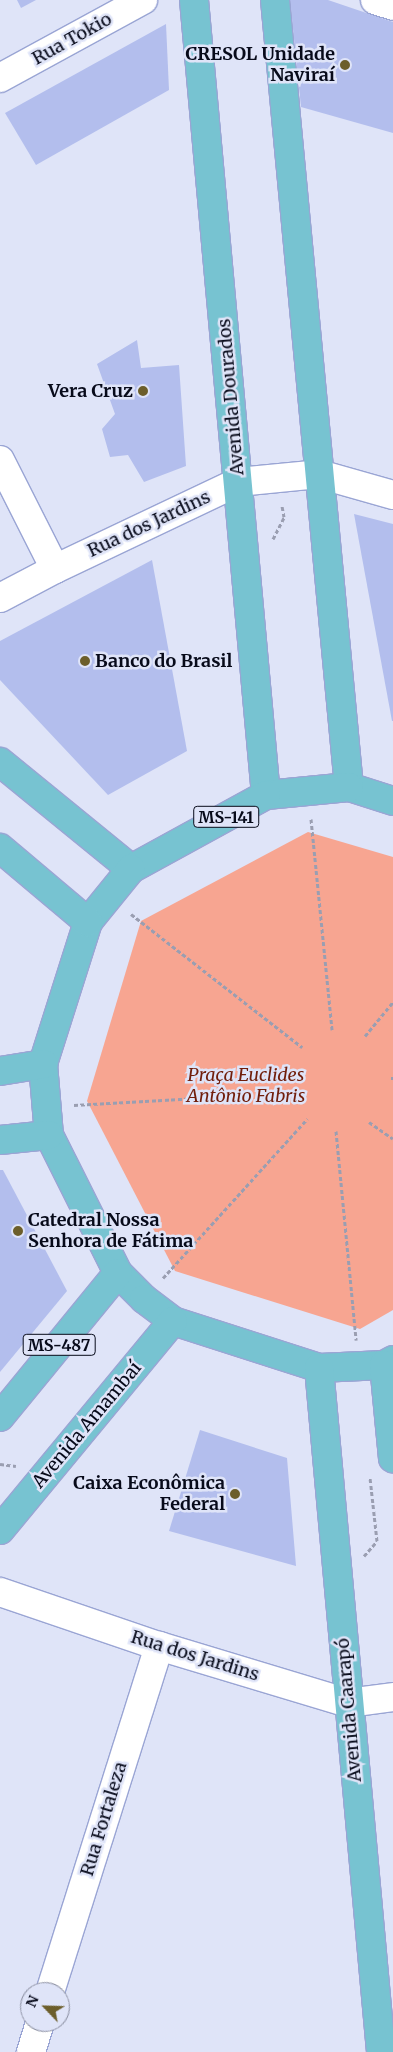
<!DOCTYPE html>
<meta charset="utf-8">
<style>
body{margin:0}
#map{position:relative;width:393px;height:2052px;overflow:hidden;background:#dfe4f8;font-family:Merriweather,serif}
div>[style]{position:absolute}
[style*='--x']{left:calc(var(--x)*1px);top:calc(var(--y)*1px);width:calc(var(--w)*1px);rotate:calc(var(--a)*1deg)}
.green>*{inset:0;background:#f7a591}
.building>*{inset:0;background:#b3beed}
.path>*{height:3px;margin-top:-1.5px;transform-origin:0;background:repeating-linear-gradient(90deg,#9a9eb1 0 4px,transparent 0 6.5px)}
.roads{filter:drop-shadow(1px 0 #9aa5d4) drop-shadow(-1px 0 #9aa5d4) drop-shadow(0 1px #9aa5d4) drop-shadow(0 -1px #9aa5d4)}
.minor>*{height:28px;margin:-14px;padding:0 14px;transform-origin:14px;border-radius:14px;background:#fff}
.major>*{height:28px;margin:-14px;padding:0 14px;transform-origin:14px;border-radius:14px;background:#77c3d1}
.dots>*{width:14px;height:14px;translate:-50% -50%;box-sizing:border-box;border:2px solid #dfe4f8;border-radius:50%}
span{translate:-50% -50%;white-space:nowrap;text-align:center;line-height:1.15;-webkit-text-stroke:5px #dfe4f8;paint-order:stroke}
.shield-label span{padding:1px 4px;background:#dfe4f8;border:1px solid;border-radius:4px;-webkit-text-stroke-width:0}
.shield-label{font-size:16px;color:#070a1a;font-weight:700}
.street-label{font-size:18px;color:#070a1a}
.poi-label{font-size:18px;color:#070a1a;font-weight:700}
.right{translate:-100% -50%;text-align:right}
.left{translate:0 -50%;text-align:left}
.park-label{font-size:18px;color:#711e0b;font-style:italic}
.north{position:absolute;left:20px;top:1982px;width:50px;height:50px;box-sizing:border-box;background:#dfe4f8;border:1px solid #898d9f;border-radius:50%;rotate:294deg;font-size:14px;font-weight:700;line-height:20px;text-align:center;color:#070a1a}
.north::after{content:'';display:block;margin:auto;width:18px;height:22px;background:#6c5e2b;clip-path:polygon(50% 0,100% 100%,50% 72%,0 100%)}
</style>
<div id="map">
<div class="green">
<div style="clip-path:polygon(308px 832px,393px 857px,393px 1310px,360px 1329px,175px 1271px,87px 1101px,141px 921px)"></div>
</div>
<div class="building">
<div style="clip-path:polygon(17px 0,36px 0,21px 8px)"></div>
<div style="clip-path:polygon(290px 0,328px 0,393px 22px,393px 133px,301px 107px)"></div>
<div style="clip-path:polygon(166px 24px,169px 90px,36px 165px,5px 113px)"></div>
<div style="clip-path:polygon(137px 340px,141px 368px,179px 365px,186px 466px,144px 482px,128px 455px,110px 457px,102px 429px,115px 414px,97px 364px)"></div>
<div style="clip-path:polygon(354px 514px,393px 524px,393px 721px,392px 721px)"></div>
<div style="clip-path:polygon(152px 560px,187px 751px,108px 795px,0 680px,0 641px)"></div>
<div style="clip-path:polygon(0 1170px,3px 1170px,67px 1291px,0 1372px)"></div>
<div style="clip-path:polygon(200px 1430px,287px 1458px,296px 1566px,169px 1531px)"></div>
</div>
<div class="path">
<div style="--x:273;--y:539;--w:25;--a:-63"></div>
<div style="--x:284;--y:517;--w:11;--a:-100"></div>
<div style="--x:311;--y:819;--w:212;--a:84.3"></div>
<div style="--x:131;--y:914;--w:217;--a:37.9"></div>
<div style="--x:365;--y:1036;--w:44;--a:-50.5"></div>
<div style="--x:391;--y:1078;--w:2;--a:0"></div>
<div style="--x:74;--y:1105;--w:217;--a:-3.2"></div>
<div style="--x:369;--y:1122;--w:29;--a:35"></div>
<div style="--x:336;--y:1131;--w:210;--a:84.5"></div>
<div style="--x:163;--y:1278;--w:215;--a:-47.8"></div>
<div style="--x:0;--y:1464;--w:16;--a:7"></div>
<div style="--x:364;--y:1556;--w:20;--a:-49"></div>
<div style="--x:377;--y:1541;--w:63;--a:-96.3"></div>
</div>
<div class="roads">
<div class="minor">
<div style="--x:375;--y:0;--w:19;--a:18"></div>
<div style="--x:0;--y:78;--w:163;--a:-28.6"></div>
<div style="--x:0;--y:460;--w:122;--a:63.2"></div>
<div style="--x:0;--y:598;--w:62;--a:-27.8"></div>
<div style="--x:55;--y:569;--w:203;--a:-25.4"></div>
<div style="--x:238;--y:482;--w:81;--a:-5.6"></div>
<div style="--x:319;--y:474;--w:77;--a:15.8"></div>
<div style="--x:0;--y:1592;--w:168;--a:18.8"></div>
<div style="--x:159;--y:1646;--w:197;--a:16.8"></div>
<div style="--x:348;--y:1703;--w:45;--a:-7.6"></div>
<div style="--x:50;--y:1992;--w:363;--a:-72.5"></div>
<div style="--x:31;--y:2052;--w:31;--a:-73"></div>
</div>
<div class="major">
<div style="--x:194;--y:0;--w:798;--a:84.83"></div>
<div style="--x:275;--y:0;--w:790;--a:84.63"></div>
<div style="--x:0;--y:762;--w:169;--a:39.2"></div>
<div style="--x:393;--y:801;--w:46;--a:-162.3"></div>
<div style="--x:349;--y:787;--w:83;--a:174.5"></div>
<div style="--x:266;--y:795;--w:154;--a:151.3"></div>
<div style="--x:131;--y:869;--w:68;--a:129.1"></div>
<div style="--x:88;--y:922;--w:149;--a:107.6"></div>
<div style="--x:43;--y:1064;--w:71;--a:85.2"></div>
<div style="--x:49;--y:1135;--w:154;--a:63.4"></div>
<div style="--x:118;--y:1273;--w:37;--a:45"></div>
<div style="--x:144;--y:1299;--w:36;--a:37"></div>
<div style="--x:173;--y:1321;--w:153;--a:17.8"></div>
<div style="--x:319;--y:1368;--w:65;--a:-2.6"></div>
<div style="--x:384;--y:1365;--w:10;--a:-29"></div>
<div style="--x:0;--y:848;--w:115;--a:40.1"></div>
<div style="--x:0;--y:1071;--w:44;--a:-9.2"></div>
<div style="--x:0;--y:1140;--w:49;--a:-5.8"></div>
<div style="--x:384;--y:1365;--w:94;--a:84.5"></div>
<div style="--x:319;--y:1368;--w:687;--a:84.82"></div>
<div style="--x:0;--y:1417;--w:186;--a:-50.7"></div>
<div style="--x:0;--y:1530;--w:271;--a:-50.4"></div>
</div>
</div>
<div class="dots">
<div style="left:345px;top:65px;background:#6c5e2b"></div>
<div style="left:143px;top:391px;background:#6c5e2b"></div>
<div style="left:85px;top:661px;background:#6c5e2b"></div>
<div style="left:18px;top:1231px;background:#6c5e2b"></div>
<div style="left:235px;top:1494px;background:#6c5e2b"></div>
</div>
<div class="shield-label">
<span style="left:226px;top:817px">MS-141</span>
<span style="left:59px;top:1345px">MS-487</span>
</div>
<div class="street-label">
<span style="left:72px;top:39px;rotate:-29deg">Rua Tokio</span>
<span style="left:231px;top:397px;rotate:-95deg">Avenida Dourados</span>
<span style="left:149px;top:524px;rotate:-25deg">Rua dos Jardins</span>
<span style="left:87px;top:1425px;rotate:-50deg">Avenida Amambaí</span>
<span style="left:195px;top:1656px;rotate:17deg">Rua dos Jardins</span>
<span style="left:349px;top:1710px;rotate:-95deg">Avenida Caarapó</span>
<span style="left:104px;top:1819px;rotate:-73deg">Rua Fortaleza</span>
</div>
<div class="poi-label">
<span class="right" style="left:335px;top:65px">CRESOL Unidade<br>Naviraí</span>
<span class="right" style="left:133px;top:391px">Vera Cruz</span>
<span class="left" style="left:95px;top:661px">Banco do Brasil</span>
<span class="left" style="left:28px;top:1231px">Catedral Nossa<br>Senhora de Fátima</span>
<span class="right" style="left:225px;top:1494px">Caixa Econômica<br>Federal</span>
</div>
<div class="park-label">
<span style="left:246px;top:1086px">Praça Euclides<br>Antônio Fabris</span>
</div>
<div class="north">N</div>
</div>
